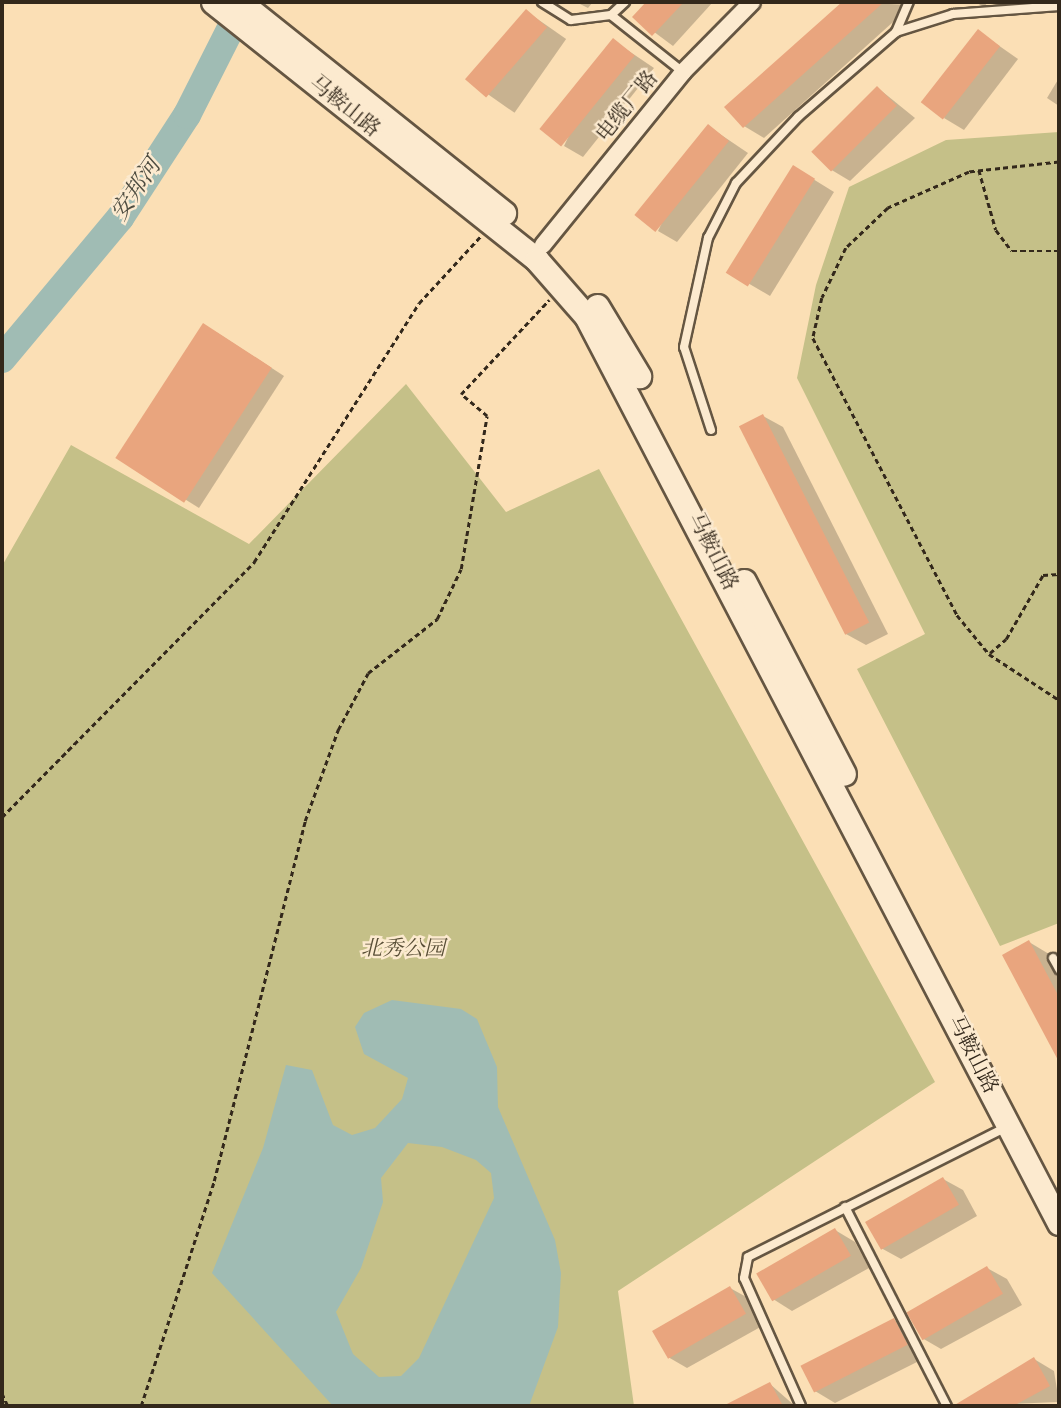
<!DOCTYPE html>
<meta charset="utf-8">
<style>
body{margin:0}
#map{position:relative;width:1061px;height:1408px;overflow:hidden;background:#fbdfb5;font-family:"IM FELL English","Noto Serif SC",serif}
div>[style]{position:absolute}
[style*='--x']{left:calc(var(--x)*1px);top:calc(var(--y)*1px);width:calc(var(--w)*1px);rotate:calc(var(--a)*1deg)}
.green>*{inset:0;background:#c5c088}
.water>*{inset:0;background:#a0bcb4}
.shadow>*{inset:0;background:#0003;transform-origin:0 0}
.river>*{height:28px;margin:-14px;padding:0 14px;transform-origin:14px;border-radius:14px;background:#a0bcb4}
.building>*{inset:0;background:#e9a57e;transform-origin:0 0}
.path>*{height:2.5px;margin-top:-1.25px;transform-origin:0;background:repeating-linear-gradient(90deg,#33281b 0 5px,transparent 0 8.5px)}
.roads{filter:drop-shadow(2px 0 #655642) drop-shadow(-2px 0 #655642) drop-shadow(0 2px #655642) drop-shadow(0 -2px #655642)}
.lane>*{height:8px;margin:-4px;padding:0 4px;transform-origin:4px;border-radius:4px;background:#fceacf}
.street>*{height:16px;margin:-8px;padding:0 8px;transform-origin:8px;border-radius:8px;background:#fceacf}
.secondary>*{height:23px;margin:-11.5px;padding:0 11.5px;transform-origin:11.5px;border-radius:11.5px;background:#fceacf}
span{translate:-50% -50%;white-space:nowrap;text-align:center;line-height:1.15;-webkit-text-stroke:5px #fceacf;paint-order:stroke}
.street-label{font-size:21px;color:#33281b}
.park-label{font-size:21px;color:#584e36;font-style:italic}
.water-label{font-size:23px;color:#4e4d41;font-style:italic}
.frame{position:absolute;inset:0;border:4px solid #33281b;pointer-events:none}
</style>
<div id="map">
<div class="green">
<div style="clip-path:polygon(1059px 132px,1059px 923px,1000px 946px,857px 669px,925px 634px,797px 378px,816px 285px,849px 187px,946px 140px)"></div>
<div style="clip-path:polygon(406px 384px,506px 512px,599px 469px,935px 1082px,618px 1291px,634px 1406px,2px 1406px,2px 566px,71px 445px,249px 544px)"></div>
</div>
<div class="water">
<div style="clip-path:polygon(evenodd,392px 1000px,461px 1009px,477px 1019px,497px 1067px,498px 1107px,555px 1240px,561px 1273px,558px 1327px,529px 1406px,333px 1406px,212px 1273px,263px 1148px,286px 1065px,312px 1070px,333px 1125px,352px 1135px,375px 1128px,402px 1099px,408px 1078px,364px 1054px,355px 1027px,364px 1013px,392px 1000px,408px 1143px,442px 1147px,476px 1160px,491px 1173px,494px 1198px,419px 1358px,401px 1376px,379px 1377px,353px 1354px,336px 1312px,361px 1268px,383px 1202px,381px 1178px,408px 1143px)"></div>
</div>
<div class="shadow">
<div style="clip-path:polygon(576px 2px,593px 2px,588px 8px)"></div>
<div style="clip-path:polygon(648px 2px,713px 2px,673px 46px,634px 17px)"></div>
<div style="clip-path:polygon(844px 2px,912px 5px,764px 138px,744px 126px,727px 107px)"></div>
<div style="clip-path:polygon(975px 2px,988px 2px,984px 7px)"></div>
<div style="left:526px;top:11px;width:49px;height:90px;rotate:35deg"></div>
<div style="clip-path:polygon(978px 31px,1018px 59px,964px 130px,944px 118px)"></div>
<div style="clip-path:polygon(614px 41px,654px 68px,583px 157px,564px 146px)"></div>
<div style="clip-path:polygon(1059px 78px,1059px 106px,1047px 98px)"></div>
<div style="clip-path:polygon(878px 88px,915px 118px,850px 181px,830px 169px)"></div>
<div style="clip-path:polygon(708px 126px,748px 153px,677px 242px,658px 231px)"></div>
<div style="clip-path:polygon(813px 179px,834px 192px,770px 296px,729px 272px)"></div>
<div style="clip-path:polygon(216px 332px,284px 376px,199px 508px,119px 458px)"></div>
<div style="clip-path:polygon(763px 416px,783px 427px,888px 634px,866px 645px,846px 634px)"></div>
<div style="clip-path:polygon(1029px 942px,1049px 954px,1059px 974px,1059px 1060px,1005px 956px)"></div>
<div style="clip-path:polygon(943px 1179px,963px 1190px,977px 1216px,901px 1259px,881px 1248px)"></div>
<div style="clip-path:polygon(835px 1230px,855px 1242px,869px 1268px,792px 1311px,773px 1299px)"></div>
<div style="clip-path:polygon(987px 1268px,1007px 1279px,1022px 1305px,941px 1349px,922px 1338px)"></div>
<div style="clip-path:polygon(730px 1288px,750px 1299px,764px 1325px,687px 1368px,668px 1357px)"></div>
<div style="clip-path:polygon(894px 1320px,914px 1331px,927px 1357px,835px 1403px,815px 1391px)"></div>
<div style="clip-path:polygon(1034px 1359px,1054px 1371px,1059px 1402px,959px 1406px)"></div>
<div style="clip-path:polygon(770px 1384px,795px 1406px,727px 1406px)"></div>
</div>
<div class="river">
<div style="--x:2;--y:359;--w:184;--a:-50.1"></div>
<div style="--x:120;--y:218;--w:123;--a:-57"></div>
<div style="--x:187;--y:115;--w:127;--a:-63.2"></div>
</div>
<div class="building">
<div style="clip-path:polygon(646px 2px,684px 2px,652px 36px,632px 17px)"></div>
<div style="clip-path:polygon(842px 2px,884px 2px,743px 128px,724px 107px)"></div>
<div style="left:526px;top:9px;width:28px;height:93px;rotate:41deg"></div>
<div style="left:978px;top:29px;width:28px;height:93px;rotate:38deg"></div>
<div style="left:613px;top:38px;width:28px;height:117px;rotate:39deg"></div>
<div style="left:877px;top:86px;width:28px;height:93px;rotate:45deg"></div>
<div style="left:708px;top:124px;width:27px;height:117px;rotate:39deg"></div>
<div style="left:793px;top:165px;width:26px;height:127px;rotate:32deg"></div>
<div style="left:203px;top:323px;width:82px;height:161px;rotate:33deg"></div>
<div style="left:763px;top:414px;width:234px;height:27px;rotate:63deg"></div>
<div style="clip-path:polygon(1029px 940px,1059px 997px,1059px 1062px,1002px 955px)"></div>
<div style="left:943px;top:1177px;width:32px;height:90px;rotate:60deg"></div>
<div style="left:835px;top:1228px;width:32px;height:91px;rotate:60deg"></div>
<div style="left:987px;top:1266px;width:32px;height:93px;rotate:60deg"></div>
<div style="left:730px;top:1286px;width:32px;height:90px;rotate:60deg"></div>
<div style="left:894px;top:1318px;width:30px;height:105px;rotate:63deg"></div>
<div style="clip-path:polygon(1034px 1357px,1050px 1386px,1013px 1406px,953px 1406px)"></div>
<div style="clip-path:polygon(770px 1382px,783px 1406px,723px 1406px)"></div>
</div>
<div class="path">
<div style="--x:1059;--y:162;--w:91;--a:173.7"></div>
<div style="--x:969;--y:172;--w:89;--a:156"></div>
<div style="--x:888;--y:208;--w:58;--a:136.4"></div>
<div style="--x:846;--y:248;--w:55;--a:115.6"></div>
<div style="--x:822;--y:298;--w:41;--a:102.7"></div>
<div style="--x:813;--y:338;--w:312;--a:62.5"></div>
<div style="--x:957;--y:615;--w:50;--a:50.6"></div>
<div style="--x:989;--y:654;--w:84;--a:33.3"></div>
<div style="--x:979;--y:170;--w:62;--a:74.2"></div>
<div style="--x:996;--y:230;--w:26;--a:53"></div>
<div style="--x:1012;--y:251;--w:47;--a:0"></div>
<div style="--x:990;--y:653;--w:21;--a:-41"></div>
<div style="--x:1006;--y:639;--w:74;--a:-60"></div>
<div style="--x:1043;--y:575;--w:16;--a:-4"></div>
<div style="--x:2;--y:817;--w:359;--a:-45.3"></div>
<div style="--x:254;--y:562;--w:307;--a:-57.5"></div>
<div style="--x:419;--y:303;--w:90;--a:-47.3"></div>
<div style="--x:2;--y:1393;--w:14;--a:65"></div>
<div style="--x:141;--y:1406;--w:237;--a:-72"></div>
<div style="--x:214;--y:1181;--w:371;--a:-75.8"></div>
<div style="--x:305;--y:821;--w:97;--a:-70.1"></div>
<div style="--x:338;--y:730;--w:64;--a:-62.2"></div>
<div style="--x:368;--y:673;--w:88;--a:-38"></div>
<div style="--x:437;--y:619;--w:55;--a:-64.4"></div>
<div style="--x:461;--y:569;--w:155;--a:-80.4"></div>
<div style="--x:487;--y:416;--w:34;--a:-140"></div>
<div style="--x:461;--y:394;--w:129;--a:-46.9"></div>
</div>
<div class="roads">
<div class="lane">
<div style="--x:542;--y:2;--w:34;--a:32"></div>
<div style="--x:571;--y:20;--w:40;--a:-7.1"></div>
<div style="--x:625;--y:2;--w:19;--a:137"></div>
<div style="--x:611;--y:15;--w:92;--a:38.4"></div>
<div style="--x:896;--y:32;--w:33;--a:-67"></div>
<div style="--x:711;--y:430;--w:87;--a:-108"></div>
<div style="--x:684;--y:347;--w:112;--a:-77.6"></div>
<div style="--x:708;--y:238;--w:62;--a:-63"></div>
<div style="--x:736;--y:183;--w:91;--a:-46.8"></div>
<div style="--x:798;--y:117;--w:130;--a:-40.9"></div>
<div style="--x:896;--y:32;--w:60;--a:-17.5"></div>
<div style="--x:953;--y:14;--w:106;--a:-4.3"></div>
<div style="--x:1053;--y:958;--w:13;--a:61"></div>
<div style="--x:845;--y:1207;--w:224;--a:62.9"></div>
<div style="--x:801;--y:1406;--w:140;--a:-114"></div>
<div style="--x:744;--y:1278;--w:21;--a:-79"></div>
<div style="--x:748;--y:1257;--w:289;--a:-26.7"></div>
</div>
<div class="street">
<div style="--x:543;--y:245;--w:223;--a:-51"></div>
<div style="--x:683;--y:72;--w:98;--a:-45.4"></div>
</div>
<div class="secondary">
<div style="--x:213;--y:2;--w:414;--a:38.5"></div>
<div style="--x:537;--y:260;--w:74;--a:48.8"></div>
<div style="--x:586;--y:316;--w:1023;--a:62.46"></div>
<div style="--x:240;--y:2;--w:338;--a:38.6"></div>
<div style="--x:597;--y:306;--w:82;--a:59"></div>
<div style="--x:744;--y:581;--w:217;--a:62.6"></div>
</div>
</div>
<div class="street-label">
<span style="left:344px;top:107px;rotate:39deg">马鞍山路</span>
<span style="left:628px;top:107px;rotate:-51deg">电缆厂路</span>
<span style="left:712px;top:552px;rotate:63deg">马鞍山路</span>
<span style="left:972px;top:1055px;rotate:63deg">马鞍山路</span>
</div>
<div class="park-label">
<span style="left:403px;top:950px">北秀公园</span>
</div>
<div class="water-label">
<span style="left:137px;top:190px;rotate:-56deg">安邦河</span>
</div>
<div class="frame"></div>
</div>
